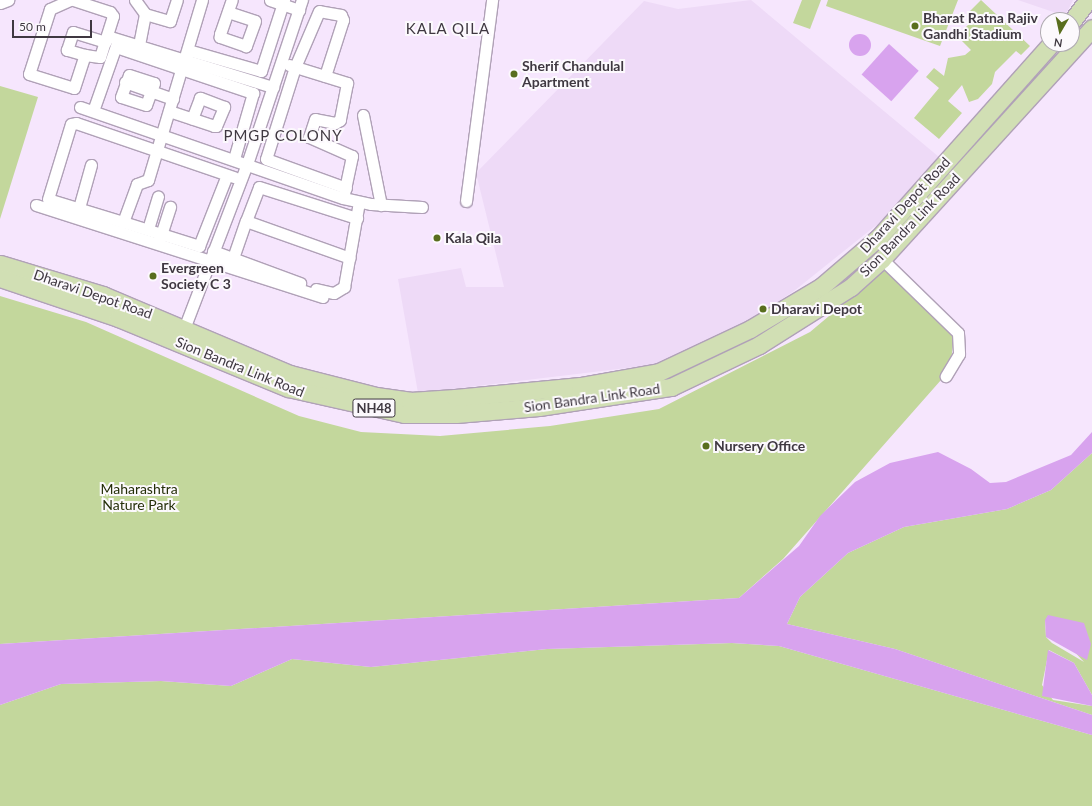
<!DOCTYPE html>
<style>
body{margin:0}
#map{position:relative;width:1092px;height:806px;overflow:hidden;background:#f6e6fd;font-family:Lato,sans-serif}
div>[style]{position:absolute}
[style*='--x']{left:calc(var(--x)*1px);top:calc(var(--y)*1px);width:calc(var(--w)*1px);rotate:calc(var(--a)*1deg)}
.built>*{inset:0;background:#eedaf7}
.green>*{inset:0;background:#c3d79c}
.water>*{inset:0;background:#d8a3ee;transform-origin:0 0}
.round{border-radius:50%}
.roads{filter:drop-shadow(1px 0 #b0a1b7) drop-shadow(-1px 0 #b0a1b7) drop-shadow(0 1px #b0a1b7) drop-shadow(0 -1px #b0a1b7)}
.street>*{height:11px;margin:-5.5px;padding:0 5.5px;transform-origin:5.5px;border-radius:5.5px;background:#fff}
.primary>*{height:17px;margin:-8.5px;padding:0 8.5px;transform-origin:8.5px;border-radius:8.5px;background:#d1dfb4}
.dots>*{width:11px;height:11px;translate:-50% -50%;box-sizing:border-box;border:2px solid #fcf9fd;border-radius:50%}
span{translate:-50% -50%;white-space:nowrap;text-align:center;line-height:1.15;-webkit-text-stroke:4px #fcf9fd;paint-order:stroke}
.shield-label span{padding:1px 3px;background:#fcf9fd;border:1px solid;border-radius:3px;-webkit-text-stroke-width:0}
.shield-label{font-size:13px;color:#3f3841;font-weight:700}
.poi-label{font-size:14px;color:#3f3841;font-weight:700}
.left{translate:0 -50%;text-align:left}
.street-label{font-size:14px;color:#3f3841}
.park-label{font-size:14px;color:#242e08}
.neighbourhood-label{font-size:15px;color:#3f3841;letter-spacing:1px}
.north{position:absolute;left:1040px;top:12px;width:40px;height:40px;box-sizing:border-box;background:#fcf9fd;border:1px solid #b0acb2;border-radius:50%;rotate:189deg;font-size:11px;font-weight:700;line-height:16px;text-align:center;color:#3f3841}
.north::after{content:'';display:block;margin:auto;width:14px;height:18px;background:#596e1e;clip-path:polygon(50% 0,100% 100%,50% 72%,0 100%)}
.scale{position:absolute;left:12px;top:20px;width:80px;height:18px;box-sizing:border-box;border:2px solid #3f3841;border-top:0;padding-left:5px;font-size:12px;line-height:14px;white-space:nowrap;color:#3f3841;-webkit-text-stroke:3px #fcf9fd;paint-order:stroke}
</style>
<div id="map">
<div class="built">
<div style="clip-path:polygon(751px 0,939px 157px,879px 223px,794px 291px,737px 329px,652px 365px,418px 393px,398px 279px,461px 268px,466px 287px,504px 287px,476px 173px,644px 1px,678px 9px)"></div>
<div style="clip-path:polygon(1018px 0,1073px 0,1065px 16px)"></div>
</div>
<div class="green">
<div style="clip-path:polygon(802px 0,821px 0,810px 29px,793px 23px)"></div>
<div style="clip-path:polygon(828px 0,958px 0,940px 46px,826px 6px)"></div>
<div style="clip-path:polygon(981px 0,1030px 46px,1021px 55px,1016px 51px,995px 72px,992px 84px,978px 99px,969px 102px,962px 85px,948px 101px,962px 113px,939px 139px,914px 118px,939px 88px,926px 77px,934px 68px,944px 76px,948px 58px,965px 55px,971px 50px,957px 36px,973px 20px,967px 14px)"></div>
<div style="clip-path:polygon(0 86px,38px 97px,0 219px)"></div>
<div style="clip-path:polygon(885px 269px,954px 334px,951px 362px,941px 380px,783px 559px,739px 598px,0 644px,0 296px,86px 322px,299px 416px,361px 432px,440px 436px,550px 426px,659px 409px,810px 332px)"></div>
<div style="clip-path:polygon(evenodd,1092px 453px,1092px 695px,1074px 663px,1049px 650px,1042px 685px,1053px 700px,1092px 706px,1092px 715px,895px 649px,787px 624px,800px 597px,848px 553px,904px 527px,1007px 509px,1051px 490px,1092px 453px,1045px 620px,1084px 662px,1052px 643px,1046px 637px,1045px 620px)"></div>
<div style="clip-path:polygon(732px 643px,779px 646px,1092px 735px,1092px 806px,0 806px,0 705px,61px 684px,161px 681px,231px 686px,292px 659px,371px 667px,547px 649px)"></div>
</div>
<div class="water">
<div class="round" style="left:849px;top:34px;width:22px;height:22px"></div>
<div style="left:889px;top:44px;width:40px;height:41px;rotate:42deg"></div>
<div style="clip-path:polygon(1092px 432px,1092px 453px,1051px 490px,1007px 509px,904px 527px,848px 553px,800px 597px,787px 624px,895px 649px,1092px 715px,1092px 735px,779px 646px,732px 643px,547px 649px,371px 667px,292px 659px,231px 686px,161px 681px,61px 684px,0 705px,0 644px,739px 598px,799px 546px,820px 516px,855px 482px,890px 463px,938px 452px,971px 469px,990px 483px,1006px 482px,1071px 455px)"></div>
<div style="clip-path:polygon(1048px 615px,1084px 623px,1091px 644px,1087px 660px,1046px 637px,1045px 620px)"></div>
<div style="clip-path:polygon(1048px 650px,1074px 663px,1092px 695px,1092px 706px,1042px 696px)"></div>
</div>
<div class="roads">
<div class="street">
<div style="--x:70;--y:0;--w:22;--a:156"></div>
<div style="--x:50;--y:9;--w:68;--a:107.9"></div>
<div style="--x:29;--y:74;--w:47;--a:17.3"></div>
<div style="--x:74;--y:88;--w:35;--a:-72"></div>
<div style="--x:85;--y:55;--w:15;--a:8"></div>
<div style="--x:100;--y:57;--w:43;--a:-72.4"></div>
<div style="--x:113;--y:16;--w:5;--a:-127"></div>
<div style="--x:110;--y:12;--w:40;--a:-162"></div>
<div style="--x:135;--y:0;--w:17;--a:54"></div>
<div style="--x:145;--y:14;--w:32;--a:101"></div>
<div style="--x:202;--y:0;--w:188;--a:106.7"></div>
<div style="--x:148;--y:180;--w:12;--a:160"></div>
<div style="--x:137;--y:184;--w:40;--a:110.2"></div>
<div style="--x:123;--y:222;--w:80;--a:17.5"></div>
<div style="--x:199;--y:246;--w:76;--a:-68.5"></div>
<div style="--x:270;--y:0;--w:31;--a:19"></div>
<div style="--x:0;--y:3;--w:9;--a:-21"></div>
<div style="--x:228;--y:12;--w:28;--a:18"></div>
<div style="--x:255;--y:21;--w:27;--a:110"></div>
<div style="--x:246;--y:46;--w:28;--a:-161"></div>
<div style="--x:220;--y:37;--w:3;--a:-90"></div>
<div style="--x:220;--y:34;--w:36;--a:-71"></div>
<div style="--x:145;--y:14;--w:26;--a:16"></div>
<div style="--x:170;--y:21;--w:22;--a:-72"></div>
<div style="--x:107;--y:36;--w:174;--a:17.1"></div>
<div style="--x:116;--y:47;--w:145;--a:18.6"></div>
<div style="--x:253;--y:93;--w:69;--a:106.1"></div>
<div style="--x:188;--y:50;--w:76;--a:16"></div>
<div style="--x:261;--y:71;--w:75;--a:-72.1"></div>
<div style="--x:85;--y:55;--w:19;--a:-164"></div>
<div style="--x:67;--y:50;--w:19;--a:-72"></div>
<div style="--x:73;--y:32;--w:34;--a:17"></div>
<div style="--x:289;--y:65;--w:61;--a:17.2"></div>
<div style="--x:347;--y:83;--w:38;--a:101"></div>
<div style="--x:340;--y:120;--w:6;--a:149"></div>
<div style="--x:335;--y:123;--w:20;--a:-169"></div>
<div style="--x:315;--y:119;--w:19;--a:108"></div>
<div style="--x:309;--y:137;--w:47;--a:23.8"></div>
<div style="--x:352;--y:156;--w:39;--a:102"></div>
<div style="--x:129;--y:75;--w:26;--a:18"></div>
<div style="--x:154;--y:83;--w:23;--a:110"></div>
<div style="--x:146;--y:105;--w:26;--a:-162"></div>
<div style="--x:121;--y:97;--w:23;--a:-70"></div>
<div style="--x:325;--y:76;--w:59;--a:-72.2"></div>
<div style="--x:343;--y:20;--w:5;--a:-112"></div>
<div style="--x:341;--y:15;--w:22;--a:-170"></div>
<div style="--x:319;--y:11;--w:61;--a:113.2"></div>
<div style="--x:295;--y:67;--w:96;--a:107.5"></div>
<div style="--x:266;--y:159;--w:85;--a:19.9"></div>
<div style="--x:125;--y:82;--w:51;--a:19.5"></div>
<div style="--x:80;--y:107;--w:278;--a:19.1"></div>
<div style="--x:343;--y:198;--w:29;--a:12"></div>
<div style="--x:371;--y:204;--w:51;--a:3.4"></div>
<div style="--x:93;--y:111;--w:75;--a:-70.6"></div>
<div style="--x:169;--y:111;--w:47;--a:18.4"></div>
<div style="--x:214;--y:126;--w:2;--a:0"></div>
<div style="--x:216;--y:126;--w:21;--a:-67"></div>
<div style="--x:224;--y:107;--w:26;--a:-159"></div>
<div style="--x:200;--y:98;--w:22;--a:111"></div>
<div style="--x:363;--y:115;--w:92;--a:78.7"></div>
<div style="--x:466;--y:201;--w:203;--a:-82.6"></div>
<div style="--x:36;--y:205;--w:301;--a:17.8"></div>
<div style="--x:77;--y:215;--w:52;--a:-74.4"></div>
<div style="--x:246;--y:221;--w:36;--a:-69"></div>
<div style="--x:259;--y:187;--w:103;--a:17.6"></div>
<div style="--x:123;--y:222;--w:78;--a:-163"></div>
<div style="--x:48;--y:199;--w:78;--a:-73"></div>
<div style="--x:71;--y:124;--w:5;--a:-11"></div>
<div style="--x:76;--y:123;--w:167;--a:18.9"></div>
<div style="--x:148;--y:229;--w:34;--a:-73"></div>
<div style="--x:159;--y:241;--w:36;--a:-72"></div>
<div style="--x:213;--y:251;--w:93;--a:20.2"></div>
<div style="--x:233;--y:258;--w:39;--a:-71"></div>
<div style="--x:246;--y:221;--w:110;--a:19.6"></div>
<div style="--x:882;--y:259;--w:106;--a:44.2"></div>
<div style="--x:958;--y:333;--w:21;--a:87"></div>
<div style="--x:959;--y:354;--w:26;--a:121"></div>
<div style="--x:316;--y:289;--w:18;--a:13"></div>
<div style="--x:334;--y:293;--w:12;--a:-31"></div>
<div style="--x:344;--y:287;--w:86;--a:-80"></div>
<div style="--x:182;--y:334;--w:182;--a:-69.1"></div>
<div style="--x:247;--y:164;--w:173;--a:-71.5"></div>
</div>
<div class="primary">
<div style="--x:1072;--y:21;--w:26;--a:-53"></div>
<div style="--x:0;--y:264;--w:108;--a:16.8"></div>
<div style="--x:103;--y:295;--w:203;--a:22.9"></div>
<div style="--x:290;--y:374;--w:89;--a:14.3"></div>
<div style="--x:376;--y:396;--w:34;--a:8"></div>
<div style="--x:410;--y:401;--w:45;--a:-3.8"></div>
<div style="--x:455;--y:398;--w:126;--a:-5.5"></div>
<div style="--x:580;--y:386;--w:80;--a:-10"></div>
<div style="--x:659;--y:372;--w:101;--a:-25.3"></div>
<div style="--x:750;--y:329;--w:84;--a:-30.8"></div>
<div style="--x:822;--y:286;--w:74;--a:-40.6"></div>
<div style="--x:878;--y:238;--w:260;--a:-48.3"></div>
<div style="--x:0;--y:278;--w:125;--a:18.7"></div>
<div style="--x:118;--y:318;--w:184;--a:22.4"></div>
<div style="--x:288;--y:388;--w:119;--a:12.6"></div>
<div style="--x:404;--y:414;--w:52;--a:0"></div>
<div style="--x:456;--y:414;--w:83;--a:-4.8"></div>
<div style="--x:539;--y:407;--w:134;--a:-8.6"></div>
<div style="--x:671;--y:387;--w:98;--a:-25.5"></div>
<div style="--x:759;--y:345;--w:109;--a:-32.2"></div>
<div style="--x:851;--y:287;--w:42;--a:-42.1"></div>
<div style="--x:882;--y:259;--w:312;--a:-47.7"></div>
</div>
</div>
<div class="dots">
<div style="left:915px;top:26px;background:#596e1e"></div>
<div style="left:514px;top:74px;background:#596e1e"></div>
<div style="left:437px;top:238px;background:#596e1e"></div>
<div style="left:153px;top:276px;background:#596e1e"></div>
<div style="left:763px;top:309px;background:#596e1e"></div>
<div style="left:706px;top:446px;background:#596e1e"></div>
</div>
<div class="shield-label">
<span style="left:374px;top:408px">NH48</span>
</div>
<div class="poi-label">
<span class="left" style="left:923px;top:26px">Bharat Ratna Rajiv<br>Gandhi Stadium</span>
<span class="left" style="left:522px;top:74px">Sherif Chandulal<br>Apartment</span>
<span class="left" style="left:445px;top:238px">Kala Qila</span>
<span class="left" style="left:161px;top:276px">Evergreen<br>Society C 3</span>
<span class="left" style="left:771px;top:309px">Dharavi Depot</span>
<span class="left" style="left:714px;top:446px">Nursery Office</span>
</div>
<div class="street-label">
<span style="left:905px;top:205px;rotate:-47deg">Dharavi Depot Road</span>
<span style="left:910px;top:225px;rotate:-46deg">Sion Bandra Link Road</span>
<span style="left:93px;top:294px;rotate:19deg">Dharavi Depot Road</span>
<span style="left:240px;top:367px;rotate:22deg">Sion Bandra Link Road</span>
<span style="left:592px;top:398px;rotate:-8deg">Sion Bandra Link Road</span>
</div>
<div class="park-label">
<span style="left:139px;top:497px">Maharashtra<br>Nature Park</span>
</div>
<div class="neighbourhood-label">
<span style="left:448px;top:29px">KALA QILA</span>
<span style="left:283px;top:136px">PMGP COLONY</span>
</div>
<div class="north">N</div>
<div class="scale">50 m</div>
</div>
